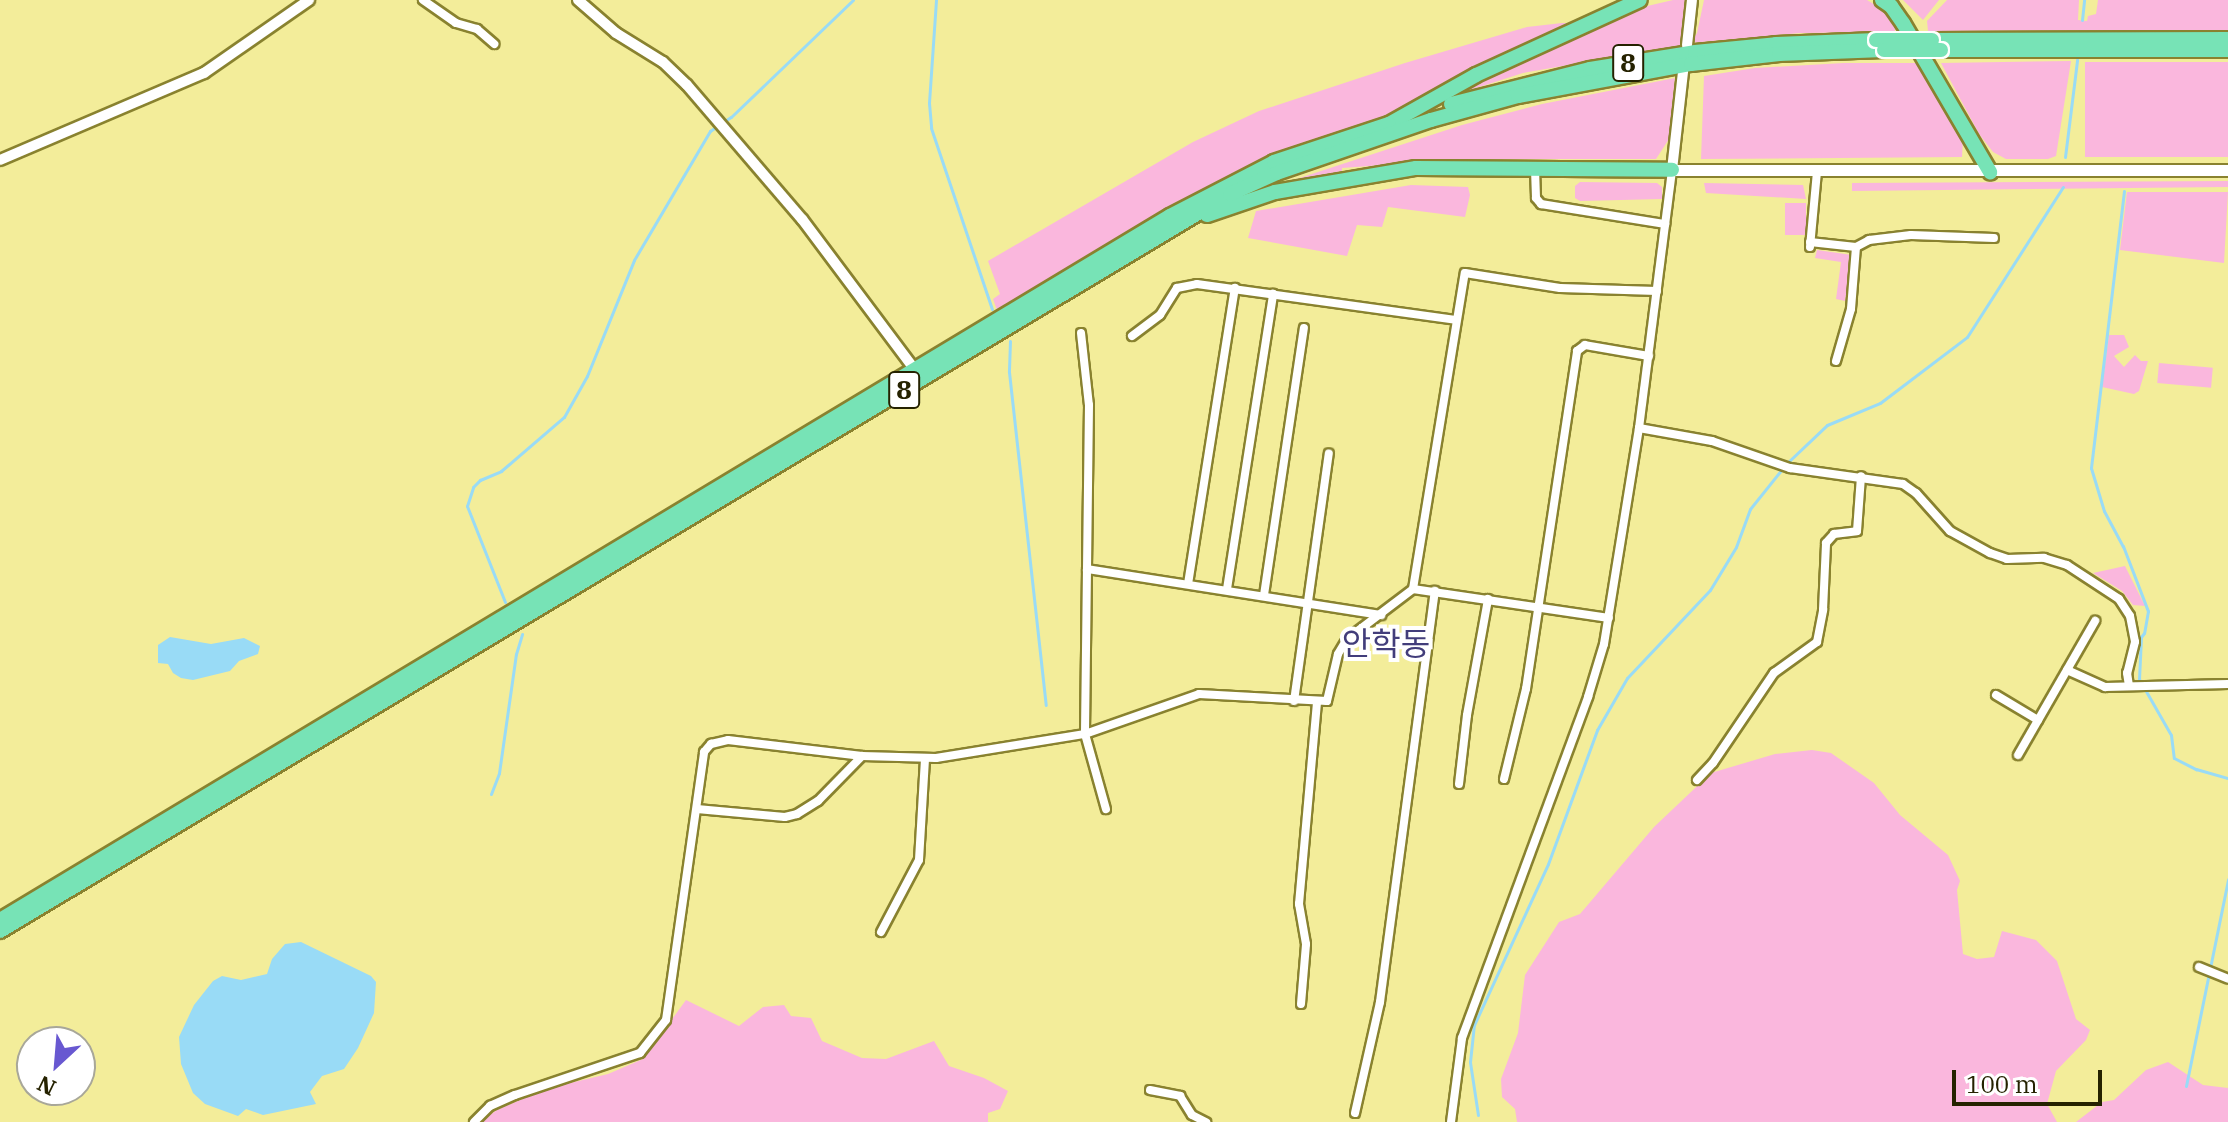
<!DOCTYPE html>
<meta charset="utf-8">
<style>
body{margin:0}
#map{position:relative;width:2228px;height:1122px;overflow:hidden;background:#f3ed9a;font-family:"IBM Plex Serif","Noto Sans KR",serif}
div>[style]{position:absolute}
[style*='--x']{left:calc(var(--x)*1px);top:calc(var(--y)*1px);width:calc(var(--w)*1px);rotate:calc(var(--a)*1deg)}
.green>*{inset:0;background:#fab7dd;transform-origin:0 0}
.water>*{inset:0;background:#99dbf6}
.stream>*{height:3px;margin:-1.5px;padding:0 1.5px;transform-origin:1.5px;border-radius:1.5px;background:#99dbf6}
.roads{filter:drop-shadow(2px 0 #89822f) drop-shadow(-2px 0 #89822f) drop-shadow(0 2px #89822f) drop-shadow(0 -2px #89822f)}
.minor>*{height:8px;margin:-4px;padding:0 4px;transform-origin:4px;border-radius:4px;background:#fff}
.tertiary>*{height:10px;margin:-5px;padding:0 5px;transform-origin:5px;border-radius:5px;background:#fff}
.secondary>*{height:11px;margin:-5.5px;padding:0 5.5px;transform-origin:5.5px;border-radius:5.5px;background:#fff}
.motorway>*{height:14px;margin:-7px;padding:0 7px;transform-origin:7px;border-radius:7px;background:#77e3b6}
.bridges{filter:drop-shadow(2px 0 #fff) drop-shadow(-2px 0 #fff) drop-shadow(0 2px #fff) drop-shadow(0 -2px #fff)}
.motorway-bridge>*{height:14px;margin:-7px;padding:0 7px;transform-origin:7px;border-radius:7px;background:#77e3b6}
span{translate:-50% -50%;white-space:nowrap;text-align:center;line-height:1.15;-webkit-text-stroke:8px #fff;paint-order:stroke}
.shield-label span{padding:2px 6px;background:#fff;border:2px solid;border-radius:6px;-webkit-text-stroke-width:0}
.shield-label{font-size:26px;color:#252200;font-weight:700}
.quarter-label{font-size:32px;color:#423d7a}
.north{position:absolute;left:16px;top:1026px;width:80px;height:80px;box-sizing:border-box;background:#fff;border:2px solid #a8a799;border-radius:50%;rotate:206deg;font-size:22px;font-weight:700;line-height:32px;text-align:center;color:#252200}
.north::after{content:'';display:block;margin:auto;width:28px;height:36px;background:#6858d1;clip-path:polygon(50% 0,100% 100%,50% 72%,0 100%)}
.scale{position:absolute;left:1952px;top:1070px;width:150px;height:36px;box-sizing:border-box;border:4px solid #252200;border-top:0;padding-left:10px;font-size:24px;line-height:28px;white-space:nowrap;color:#252200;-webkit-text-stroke:6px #fff;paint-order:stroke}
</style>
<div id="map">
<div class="green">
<div style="clip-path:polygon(1673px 0,1685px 0,1683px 45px,1523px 73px,1439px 100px,1626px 11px)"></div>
<div style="clip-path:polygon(1704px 0,1867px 0,1887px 12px,1895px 22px,1895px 32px,1801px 33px,1691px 43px,1697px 33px)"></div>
<div style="clip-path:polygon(1903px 0,1939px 0,1923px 20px)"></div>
<div style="clip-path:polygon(1947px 0,2079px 0,2078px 20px,2087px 21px,2088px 16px,2096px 14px,2098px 0,2228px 0,2228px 30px,1928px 31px,1927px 21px)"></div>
<div style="clip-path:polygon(1562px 23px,1577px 23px,1380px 119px,1220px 182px,998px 313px,993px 299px,1000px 294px,988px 261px,1193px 142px,1259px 111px,1405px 63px,1527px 27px)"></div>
<div style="clip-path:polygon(2071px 61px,2056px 156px,2048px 159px,2006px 159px,1993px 152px,1979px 134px,1941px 63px)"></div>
<div style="left:2228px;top:62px;width:95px;height:143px;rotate:90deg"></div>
<div style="clip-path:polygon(1844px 63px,1918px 63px,1963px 138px,1962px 157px,1701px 159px,1704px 76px,1755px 68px)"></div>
<div style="clip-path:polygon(1675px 78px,1669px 139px,1656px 159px,1466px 159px,1342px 168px,1342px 171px,1275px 186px,1462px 125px,1542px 104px)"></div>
<div style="clip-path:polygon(2228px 181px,2228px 187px,1852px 191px,1852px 183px)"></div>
<div style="clip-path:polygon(1580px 182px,1657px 183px,1662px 187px,1662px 199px,1580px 201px,1575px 198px,1575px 186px)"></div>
<div style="clip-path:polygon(1704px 183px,1803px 185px,1806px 199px,1706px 193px)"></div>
<div style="clip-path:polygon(1411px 185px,1468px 187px,1470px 195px,1465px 217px,1388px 207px,1382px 227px,1357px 225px,1347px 256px,1248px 238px,1256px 211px)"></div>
<div style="clip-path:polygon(2127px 192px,2228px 192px,2224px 263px,2120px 250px)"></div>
<div style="left:1785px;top:203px;width:21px;height:32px"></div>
<div style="clip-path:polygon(1817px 250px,1852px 255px,1845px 301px,1836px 299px,1841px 262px,1815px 258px)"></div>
<div style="clip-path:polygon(2109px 335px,2124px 335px,2129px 347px,2114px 356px,2124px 367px,2135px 355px,2141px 361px,2148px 361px,2139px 391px,2134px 394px,2102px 387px)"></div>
<div style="left:2159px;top:363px;width:54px;height:20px;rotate:5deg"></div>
<div style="clip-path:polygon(2125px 566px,2145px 606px,2133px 605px,2122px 591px,2093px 573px)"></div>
<div style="clip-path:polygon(1812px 750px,1831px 753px,1874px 783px,1900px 815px,1948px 855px,1960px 881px,1957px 890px,1963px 954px,1977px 959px,1994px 957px,2002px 931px,2036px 940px,2057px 961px,2076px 1019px,2090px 1030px,2086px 1040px,2056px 1071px,2047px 1104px,2057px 1122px,1517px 1122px,1515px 1109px,1502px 1097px,1501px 1079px,1518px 1033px,1525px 975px,1559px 922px,1580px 914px,1654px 827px,1711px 773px,1775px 754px)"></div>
<div style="clip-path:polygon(686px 1000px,739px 1026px,763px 1007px,784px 1005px,791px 1016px,811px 1018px,822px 1041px,862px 1058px,886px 1059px,934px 1041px,949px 1066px,984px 1078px,1008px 1091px,1000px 1109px,988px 1113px,988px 1122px,480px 1122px,497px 1110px,545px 1089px,608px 1074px,643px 1059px)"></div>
<div style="clip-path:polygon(2168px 1062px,2203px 1085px,2228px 1088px,2228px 1122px,2076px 1122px,2102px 1102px,2114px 1100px,2146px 1070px)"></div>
</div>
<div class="water">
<div style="clip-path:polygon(170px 637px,211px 644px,244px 638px,260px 646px,258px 654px,239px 661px,230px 671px,193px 680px,181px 678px,173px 673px,168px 664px,158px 663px,158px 645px)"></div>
<div style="clip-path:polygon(301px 942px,371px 976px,376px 982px,374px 1013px,358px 1048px,344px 1069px,322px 1076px,310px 1092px,316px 1104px,263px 1115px,246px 1109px,238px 1116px,205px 1104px,193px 1093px,181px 1064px,179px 1037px,194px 1005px,213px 981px,222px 976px,241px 980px,267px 974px,272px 959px,285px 944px)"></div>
</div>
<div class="stream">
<div style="--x:936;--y:0;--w:103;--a:93.9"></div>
<div style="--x:929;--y:103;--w:25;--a:85"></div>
<div style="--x:931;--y:128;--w:191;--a:71.4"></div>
<div style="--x:2082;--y:20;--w:20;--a:-84"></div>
<div style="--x:2065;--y:157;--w:98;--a:-82.9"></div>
<div style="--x:2124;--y:191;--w:279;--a:96.8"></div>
<div style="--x:2091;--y:468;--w:45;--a:73.2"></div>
<div style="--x:2104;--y:511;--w:40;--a:62"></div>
<div style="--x:2123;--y:546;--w:70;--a:69"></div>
<div style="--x:2148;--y:611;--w:22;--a:100"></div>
<div style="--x:2144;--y:633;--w:5;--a:127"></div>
<div style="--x:2141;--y:637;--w:42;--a:92.7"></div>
<div style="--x:2139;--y:679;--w:64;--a:60.3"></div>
<div style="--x:2171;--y:735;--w:23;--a:83"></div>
<div style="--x:2174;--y:758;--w:25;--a:27"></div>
<div style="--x:2196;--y:769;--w:33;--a:16"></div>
<div style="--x:1010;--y:341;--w:31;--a:92"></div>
<div style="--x:1009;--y:372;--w:335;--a:83.7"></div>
<div style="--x:1787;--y:463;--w:55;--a:-43.5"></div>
<div style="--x:1827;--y:425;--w:57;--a:-22.5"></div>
<div style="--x:1880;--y:403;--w:109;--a:-37.2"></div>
<div style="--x:1967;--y:337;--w:178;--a:-57.4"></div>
<div style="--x:505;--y:602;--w:103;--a:-111.6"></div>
<div style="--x:467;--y:506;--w:20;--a:-72"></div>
<div style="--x:473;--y:487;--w:10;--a:-45"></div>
<div style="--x:480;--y:480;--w:23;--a:-23"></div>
<div style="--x:501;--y:471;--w:83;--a:-40.6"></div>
<div style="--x:564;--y:417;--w:47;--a:-60.7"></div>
<div style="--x:587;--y:376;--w:125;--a:-67.9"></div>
<div style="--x:634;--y:260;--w:150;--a:-59.5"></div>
<div style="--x:710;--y:131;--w:25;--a:-34"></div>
<div style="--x:731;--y:117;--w:169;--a:-43.8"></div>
<div style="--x:491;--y:794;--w:22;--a:-69"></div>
<div style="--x:499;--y:773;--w:120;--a:-81.9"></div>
<div style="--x:516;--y:654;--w:21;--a:-73"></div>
<div style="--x:2186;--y:1086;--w:211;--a:-78.5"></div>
<div style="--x:1478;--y:1115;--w:54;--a:-98.6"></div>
<div style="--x:1470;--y:1062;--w:37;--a:-84"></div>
<div style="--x:1474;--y:1025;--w:177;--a:-65.3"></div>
<div style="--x:1548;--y:864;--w:143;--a:-69.9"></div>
<div style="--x:1597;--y:730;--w:60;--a:-60"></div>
<div style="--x:1627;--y:678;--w:121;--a:-46.7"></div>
<div style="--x:1710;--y:590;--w:50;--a:-58.8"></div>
<div style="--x:1736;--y:547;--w:40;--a:-69.8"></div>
<div style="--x:1750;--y:509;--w:51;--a:-51.3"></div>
</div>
<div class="roads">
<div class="minor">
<div style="--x:423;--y:0;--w:40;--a:34.9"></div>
<div style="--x:456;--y:23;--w:22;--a:16"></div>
<div style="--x:477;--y:29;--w:23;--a:41"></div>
<div style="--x:1535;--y:169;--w:29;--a:88"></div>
<div style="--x:1536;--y:198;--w:8;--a:50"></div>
<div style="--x:1541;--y:204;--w:126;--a:9.2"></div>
<div style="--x:1810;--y:242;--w:46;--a:6.2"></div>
<div style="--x:1856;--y:247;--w:15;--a:-28"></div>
<div style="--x:1869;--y:240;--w:42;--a:-6.8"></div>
<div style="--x:1911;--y:235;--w:83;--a:2.1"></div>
<div style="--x:1810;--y:247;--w:76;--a:-84.7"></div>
<div style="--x:1081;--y:333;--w:72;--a:83.7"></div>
<div style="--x:1089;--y:405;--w:329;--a:90.7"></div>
<div style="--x:1085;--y:734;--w:78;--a:74.4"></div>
<div style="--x:1132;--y:336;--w:35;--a:-37"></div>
<div style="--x:1160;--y:315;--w:32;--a:-58"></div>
<div style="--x:1177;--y:288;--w:20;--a:-11"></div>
<div style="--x:1197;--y:284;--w:261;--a:7.9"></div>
<div style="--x:1836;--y:361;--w:54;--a:-73.9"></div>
<div style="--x:1851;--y:309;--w:62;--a:-85.4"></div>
<div style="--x:1639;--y:428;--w:74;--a:10.1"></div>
<div style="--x:1712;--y:441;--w:83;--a:19.1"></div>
<div style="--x:1790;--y:468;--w:114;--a:8.1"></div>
<div style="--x:1903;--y:484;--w:16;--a:35"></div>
<div style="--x:1916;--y:493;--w:51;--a:48.2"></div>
<div style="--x:1950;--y:531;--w:46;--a:28.8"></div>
<div style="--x:1990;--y:553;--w:18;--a:19"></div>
<div style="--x:2007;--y:559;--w:37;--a:-2"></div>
<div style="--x:2044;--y:558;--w:24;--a:17"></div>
<div style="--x:2067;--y:565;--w:62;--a:33.2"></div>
<div style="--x:2119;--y:599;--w:20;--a:57"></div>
<div style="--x:2130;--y:616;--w:26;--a:79"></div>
<div style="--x:2135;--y:642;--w:32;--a:104"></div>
<div style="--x:2127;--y:673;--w:13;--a:81"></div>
<div style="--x:1087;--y:569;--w:298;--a:8.9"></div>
<div style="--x:1188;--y:584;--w:300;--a:-81"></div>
<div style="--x:1227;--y:589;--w:299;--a:-81.1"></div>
<div style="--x:1413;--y:589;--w:320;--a:-80.7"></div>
<div style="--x:1465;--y:273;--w:96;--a:9"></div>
<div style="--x:1560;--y:288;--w:97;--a:1.8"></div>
<div style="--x:1264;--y:595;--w:270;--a:-81.5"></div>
<div style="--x:2067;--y:670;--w:42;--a:24.1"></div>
<div style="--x:2105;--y:687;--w:123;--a:-1.4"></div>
<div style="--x:1996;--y:695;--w:49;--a:30.8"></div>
<div style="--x:1294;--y:701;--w:250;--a:-82"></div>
<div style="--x:2018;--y:755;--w:155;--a:-60.1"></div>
<div style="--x:1504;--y:779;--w:93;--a:-76.3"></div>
<div style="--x:1526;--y:689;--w:342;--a:-81.4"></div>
<div style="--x:1577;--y:351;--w:10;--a:-37"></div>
<div style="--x:1585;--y:345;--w:65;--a:9.8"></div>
<div style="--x:1697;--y:780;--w:23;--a:-47"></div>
<div style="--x:1713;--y:763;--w:109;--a:-55.9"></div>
<div style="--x:1774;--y:673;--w:53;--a:-35.8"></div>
<div style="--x:1817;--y:642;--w:33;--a:-79"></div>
<div style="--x:1823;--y:610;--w:67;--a:-87.4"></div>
<div style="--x:1826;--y:543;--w:12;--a:-48"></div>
<div style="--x:1834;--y:534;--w:23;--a:-7"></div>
<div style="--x:1857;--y:531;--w:55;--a:-85.8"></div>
<div style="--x:1459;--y:784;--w:69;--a:-83.4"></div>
<div style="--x:1467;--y:715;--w:118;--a:-79.7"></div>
<div style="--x:697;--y:809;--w:88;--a:5.2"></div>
<div style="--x:785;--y:817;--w:12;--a:-14"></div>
<div style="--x:797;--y:814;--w:25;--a:-32"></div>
<div style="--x:818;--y:801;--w:63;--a:-45.6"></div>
<div style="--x:881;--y:932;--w:81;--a:-62.2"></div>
<div style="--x:919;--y:860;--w:102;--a:-86.6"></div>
<div style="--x:2199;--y:967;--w:31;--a:22"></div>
<div style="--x:1301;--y:1004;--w:60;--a:-85.2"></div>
<div style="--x:1306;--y:944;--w:41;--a:-99.9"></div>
<div style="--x:1299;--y:904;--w:203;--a:-84.9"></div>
<div style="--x:1150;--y:1090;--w:31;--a:11"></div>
<div style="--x:1180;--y:1096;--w:22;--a:58"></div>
<div style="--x:1192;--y:1115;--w:16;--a:27"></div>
<div style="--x:1355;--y:1113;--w:114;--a:-77.3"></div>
<div style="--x:1380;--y:1002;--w:415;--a:-82.4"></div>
<div style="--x:474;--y:1122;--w:23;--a:-45"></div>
<div style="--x:490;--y:1106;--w:27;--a:-24"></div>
<div style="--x:515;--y:1095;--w:132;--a:-18.6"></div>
<div style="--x:640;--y:1053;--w:42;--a:-51.8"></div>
<div style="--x:666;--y:1020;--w:271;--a:-81.9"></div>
<div style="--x:704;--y:752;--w:11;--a:-49"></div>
<div style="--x:711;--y:744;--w:17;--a:-13"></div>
<div style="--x:728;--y:740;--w:135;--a:6.8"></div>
<div style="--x:862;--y:756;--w:74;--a:1.5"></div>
<div style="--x:936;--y:758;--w:151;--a:-9.2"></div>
<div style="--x:1085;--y:734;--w:121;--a:-19.3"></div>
<div style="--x:1199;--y:694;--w:128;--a:3.1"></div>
<div style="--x:1327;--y:701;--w:48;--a:-76.8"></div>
<div style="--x:1338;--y:654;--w:17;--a:-59"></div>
<div style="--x:1347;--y:639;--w:83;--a:-37.1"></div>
<div style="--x:1413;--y:589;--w:198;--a:8.4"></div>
<div style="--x:1451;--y:1122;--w:85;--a:-82.5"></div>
<div style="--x:1462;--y:1038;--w:364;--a:-69.7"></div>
<div style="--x:1588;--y:697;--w:55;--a:-73.2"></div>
<div style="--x:1604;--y:644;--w:219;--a:-80.8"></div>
<div style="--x:1639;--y:428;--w:260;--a:-82.7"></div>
</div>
<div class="tertiary">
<div style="--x:578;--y:0;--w:50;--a:41"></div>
<div style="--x:616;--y:33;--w:55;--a:31.7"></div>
<div style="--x:663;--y:62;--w:33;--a:44"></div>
<div style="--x:687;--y:85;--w:177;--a:49.4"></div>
<div style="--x:802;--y:219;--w:189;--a:53.2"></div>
<div style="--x:1687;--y:45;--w:45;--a:-83.7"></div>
<div style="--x:0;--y:160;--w:222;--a:-23.1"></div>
<div style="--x:204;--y:73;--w:128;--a:-34.8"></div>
<div style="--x:1672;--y:170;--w:99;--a:-83.6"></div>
</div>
<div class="secondary">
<div style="--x:1672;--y:170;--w:556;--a:0"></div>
</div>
<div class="motorway">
<div style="--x:1882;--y:0;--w:11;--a:34"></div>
<div style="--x:1891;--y:6;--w:21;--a:55"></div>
<div style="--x:1903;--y:23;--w:173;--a:59.7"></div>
<div style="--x:1932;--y:40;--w:296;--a:-0.2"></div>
<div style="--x:1941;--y:50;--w:287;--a:0"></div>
<div style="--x:1451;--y:104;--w:143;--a:-14.1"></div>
<div style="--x:1590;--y:69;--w:106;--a:-9.2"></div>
<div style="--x:1695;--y:52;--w:81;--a:-5.6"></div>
<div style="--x:1776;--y:44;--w:100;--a:-2.3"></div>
<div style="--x:1387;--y:125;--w:102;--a:-29.3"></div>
<div style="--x:1476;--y:75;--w:180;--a:-24.6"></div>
<div style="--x:1207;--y:215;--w:72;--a:-18.7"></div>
<div style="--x:1275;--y:192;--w:143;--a:-9.7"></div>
<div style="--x:1416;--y:168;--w:256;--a:0.4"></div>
<div style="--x:0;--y:920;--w:1365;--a:-31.04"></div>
<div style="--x:1170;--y:216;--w:117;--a:-27.4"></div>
<div style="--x:1274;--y:162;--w:121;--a:-18.3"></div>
<div style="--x:0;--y:931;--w:1434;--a:-30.93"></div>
<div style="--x:1230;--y:194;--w:51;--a:-24.1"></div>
<div style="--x:1277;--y:173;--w:163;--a:-19"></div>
<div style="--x:1431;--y:120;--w:90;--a:-15.4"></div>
<div style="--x:1518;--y:96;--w:176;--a:-10.5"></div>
<div style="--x:1691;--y:64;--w:89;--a:-6.5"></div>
<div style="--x:1779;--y:54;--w:105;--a:-2.2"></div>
</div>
</div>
<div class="bridges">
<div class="motorway-bridge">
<div style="--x:1876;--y:40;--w:56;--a:0"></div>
<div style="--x:1884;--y:50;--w:57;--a:0"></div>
</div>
</div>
<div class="shield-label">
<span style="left:1628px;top:63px">8</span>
<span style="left:904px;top:390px">8</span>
</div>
<div class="quarter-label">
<span style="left:1386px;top:643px">안학동</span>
</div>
<div class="north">N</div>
<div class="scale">100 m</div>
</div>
